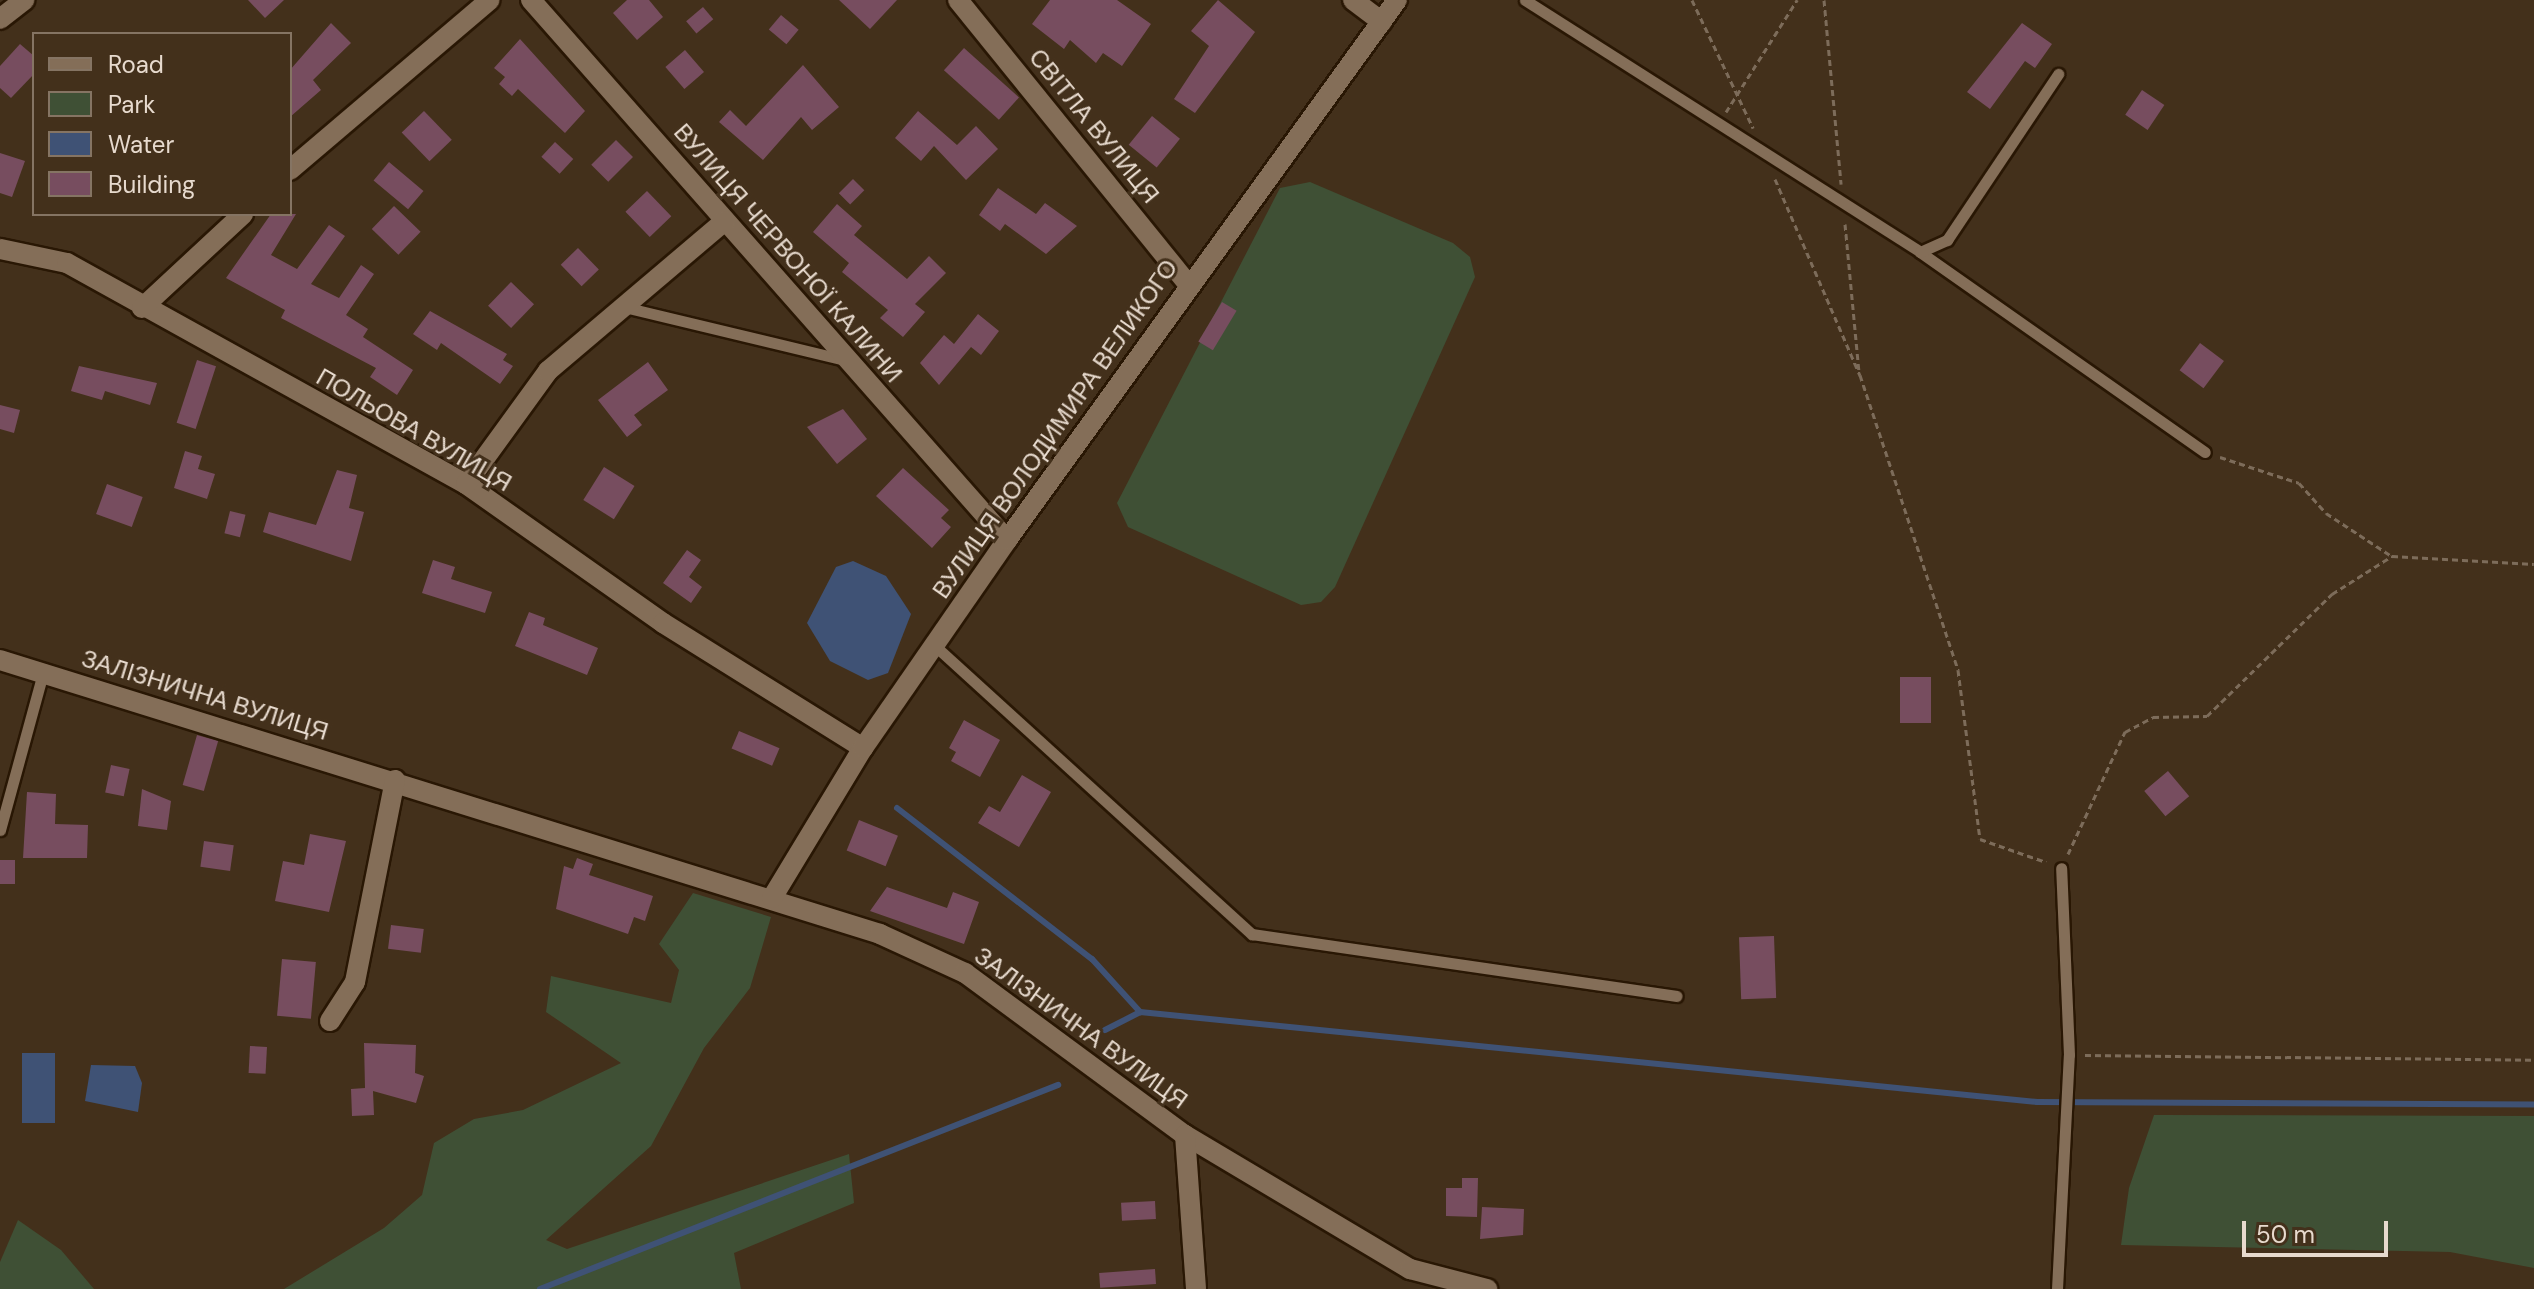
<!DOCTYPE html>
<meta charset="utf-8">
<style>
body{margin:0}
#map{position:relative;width:2534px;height:1289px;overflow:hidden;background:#43301b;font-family:"DM Sans",sans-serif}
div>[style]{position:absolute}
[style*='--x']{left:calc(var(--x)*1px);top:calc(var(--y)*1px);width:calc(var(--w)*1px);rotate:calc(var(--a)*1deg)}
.green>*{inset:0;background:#3f5035}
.water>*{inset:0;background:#3f5275;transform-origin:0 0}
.stream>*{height:6px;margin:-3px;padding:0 3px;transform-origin:3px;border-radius:3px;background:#3f5275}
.building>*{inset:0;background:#774d5f;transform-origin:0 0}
.path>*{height:3px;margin-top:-1.5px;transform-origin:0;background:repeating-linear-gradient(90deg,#7d6c5a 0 6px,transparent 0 10px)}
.roads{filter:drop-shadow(2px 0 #291704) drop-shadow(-2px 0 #291704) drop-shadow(0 2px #291704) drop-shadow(0 -2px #291704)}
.service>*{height:11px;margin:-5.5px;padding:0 5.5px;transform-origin:5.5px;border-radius:5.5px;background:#846e58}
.minor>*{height:20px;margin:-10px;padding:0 10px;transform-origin:10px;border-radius:10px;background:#846e58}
span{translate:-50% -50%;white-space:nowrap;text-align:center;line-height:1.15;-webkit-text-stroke:6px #43301b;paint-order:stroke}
.street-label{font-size:24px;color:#e7dace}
.legend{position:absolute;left:32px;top:32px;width:260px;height:184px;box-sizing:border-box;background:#43301b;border:2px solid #857463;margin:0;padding:10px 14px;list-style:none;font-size:24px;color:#e7dace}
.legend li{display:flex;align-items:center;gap:16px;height:40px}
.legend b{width:40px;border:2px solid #857463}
.scale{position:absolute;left:2242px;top:1221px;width:146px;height:36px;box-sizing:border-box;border:4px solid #e7dace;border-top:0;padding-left:10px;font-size:24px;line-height:28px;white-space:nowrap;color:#e7dace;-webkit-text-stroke:6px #43301b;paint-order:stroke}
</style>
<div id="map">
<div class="green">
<div style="clip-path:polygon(1310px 182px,1453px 243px,1470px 257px,1475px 277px,1335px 587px,1321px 602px,1301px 605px,1128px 527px,1117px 503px,1280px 188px)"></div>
<div style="clip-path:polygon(693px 893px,771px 917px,750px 988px,704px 1048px,651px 1146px,546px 1240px,567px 1249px,849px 1154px,854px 1203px,734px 1253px,741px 1289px,284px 1289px,384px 1228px,422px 1195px,434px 1143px,474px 1119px,523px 1110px,621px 1063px,546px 1012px,551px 976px,671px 1003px,679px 970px,659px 944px)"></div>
<div style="clip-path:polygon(2154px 1115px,2534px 1116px,2534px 1268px,2450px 1252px,2121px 1245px,2129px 1188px)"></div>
<div style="clip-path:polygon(18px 1220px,61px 1250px,94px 1289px,0 1289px,0 1262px)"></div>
</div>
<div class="water">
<div style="clip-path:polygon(853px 561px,886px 576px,911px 614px,888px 673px,868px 680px,830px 661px,807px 623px,836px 567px)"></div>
<div style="left:55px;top:1053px;width:70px;height:33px;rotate:90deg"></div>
<div style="clip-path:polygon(91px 1065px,135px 1066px,142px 1083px,138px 1112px,85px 1101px)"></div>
</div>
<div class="stream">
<div style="--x:897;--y:808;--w:247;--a:37.8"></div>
<div style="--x:1092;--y:959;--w:72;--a:47.8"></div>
<div style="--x:1105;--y:1030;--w:39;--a:-27"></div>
<div style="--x:1140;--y:1012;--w:902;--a:5.73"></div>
<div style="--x:2037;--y:1102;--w:497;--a:0.3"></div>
<div style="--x:540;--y:1289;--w:557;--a:-21.5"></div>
</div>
<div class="building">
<div style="clip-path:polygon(248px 0,284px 0,265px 18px)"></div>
<div style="clip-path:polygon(627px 0,649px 0,663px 17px,637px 40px,613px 13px)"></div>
<div style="clip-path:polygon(839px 0,897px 0,870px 29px)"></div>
<div style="clip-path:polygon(1050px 0,1117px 0,1151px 24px,1122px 66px,1103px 53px,1096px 63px,1070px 40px,1064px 49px,1032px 24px)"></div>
<div style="clip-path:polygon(1218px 0,1255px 32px,1195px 113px,1174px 99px,1209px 46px,1191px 31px)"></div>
<div style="left:703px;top:7px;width:16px;height:22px;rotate:50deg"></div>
<div style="left:781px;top:15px;width:23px;height:19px;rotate:40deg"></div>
<div style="clip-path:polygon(331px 23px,351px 43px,313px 80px,321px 90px,290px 117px,290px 70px)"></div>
<div style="clip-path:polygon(2022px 23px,2052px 44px,2035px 68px,2025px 61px,1990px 109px,1967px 92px)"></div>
<div style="clip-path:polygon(520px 39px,585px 111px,565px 133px,518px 89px,512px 96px,499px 84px,505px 77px,494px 68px)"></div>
<div style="clip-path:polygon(20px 44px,34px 56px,34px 74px,11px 98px,0 88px,0 66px)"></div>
<div style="left:964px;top:48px;width:74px;height:30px;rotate:42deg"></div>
<div style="left:685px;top:50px;width:29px;height:26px;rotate:49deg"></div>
<div style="clip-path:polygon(803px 65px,839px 107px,812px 130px,801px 117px,763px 160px,719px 122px,730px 110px,746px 126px)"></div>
<div style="left:2142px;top:90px;width:27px;height:30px;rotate:34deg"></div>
<div style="left:424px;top:111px;width:40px;height:31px;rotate:46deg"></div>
<div style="clip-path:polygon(918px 111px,957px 145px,976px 126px,998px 149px,966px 180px,934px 146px,921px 161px,895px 138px)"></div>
<div style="left:1152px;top:116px;width:36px;height:37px;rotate:39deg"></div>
<div style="left:616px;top:140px;width:24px;height:35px;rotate:45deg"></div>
<div style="left:555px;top:142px;width:25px;height:20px;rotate:43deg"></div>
<div style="clip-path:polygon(0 153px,25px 161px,12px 197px,0 193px)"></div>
<div style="left:389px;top:162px;width:45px;height:24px;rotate:40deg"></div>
<div style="left:853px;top:179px;width:16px;height:20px;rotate:45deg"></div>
<div style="clip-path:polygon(998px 188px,1036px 214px,1045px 203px,1077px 226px,1046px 254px,1005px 224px,1000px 231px,979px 215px)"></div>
<div style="left:647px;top:191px;width:35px;height:30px;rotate:46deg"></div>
<div style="clip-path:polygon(837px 204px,862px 226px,854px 235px,907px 279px,929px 256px,946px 273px,915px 304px,925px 312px,903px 337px,880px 318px,888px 310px,842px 272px,849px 263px,813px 232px)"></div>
<div style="left:394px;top:206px;width:37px;height:32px;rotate:44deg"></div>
<div style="clip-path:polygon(271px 214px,296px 214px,271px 255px,297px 269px,329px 225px,345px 236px,311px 284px,339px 298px,361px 265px,374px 274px,346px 315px,368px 329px,363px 337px,413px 370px,397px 395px,370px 377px,376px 368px,281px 318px,285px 310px,226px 278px)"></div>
<div style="left:578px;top:248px;width:30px;height:24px;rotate:46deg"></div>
<div style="left:511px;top:282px;width:32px;height:33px;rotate:44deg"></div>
<div style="left:1222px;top:302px;width:17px;height:46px;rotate:31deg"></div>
<div style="clip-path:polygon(430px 311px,507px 354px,503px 360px,513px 366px,500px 384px,441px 343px,437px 350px,413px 334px)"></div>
<div style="clip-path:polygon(978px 314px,999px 331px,981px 355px,971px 347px,939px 385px,920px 363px,944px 335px,954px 344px)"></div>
<div style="left:2200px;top:343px;width:30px;height:34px;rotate:37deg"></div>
<div style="left:197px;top:360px;width:20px;height:66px;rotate:18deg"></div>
<div style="clip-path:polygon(648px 362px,668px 390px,634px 415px,642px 425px,627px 437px,598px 400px)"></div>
<div style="clip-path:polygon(79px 366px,157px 383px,150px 405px,105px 391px,102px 400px,71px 391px)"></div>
<div style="clip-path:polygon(0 405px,20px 410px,14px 433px,0 429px)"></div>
<div style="clip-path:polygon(843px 409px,867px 439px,837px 464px,807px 427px)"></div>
<div style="clip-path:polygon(185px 451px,202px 456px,198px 469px,215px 474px,207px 499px,174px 488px)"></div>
<div style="left:604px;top:467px;width:36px;height:39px;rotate:32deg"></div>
<div style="clip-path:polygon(903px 468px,949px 510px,941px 518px,951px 527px,932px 548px,876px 496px)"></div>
<div style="clip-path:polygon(337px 470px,357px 475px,349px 508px,364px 512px,351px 561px,263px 532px,269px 512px,316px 525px)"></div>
<div style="left:107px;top:484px;width:38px;height:32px;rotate:20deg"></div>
<div style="left:230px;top:511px;width:16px;height:23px;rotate:14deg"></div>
<div style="clip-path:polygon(687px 550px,701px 560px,689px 577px,702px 587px,691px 603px,663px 583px)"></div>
<div style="clip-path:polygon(433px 560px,455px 567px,451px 579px,492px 592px,485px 613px,422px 593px)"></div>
<div style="clip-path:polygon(529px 612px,545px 618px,543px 625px,598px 648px,587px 675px,515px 646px)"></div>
<div style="left:1900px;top:677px;width:31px;height:46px"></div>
<div style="clip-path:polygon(964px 720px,1000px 740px,980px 777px,951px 761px,956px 752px,949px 748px)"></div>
<div style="left:739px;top:731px;width:44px;height:19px;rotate:23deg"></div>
<div style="left:197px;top:735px;width:22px;height:52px;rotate:16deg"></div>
<div style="left:111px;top:765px;width:19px;height:28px;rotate:12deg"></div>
<div style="left:2168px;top:771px;width:33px;height:31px;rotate:50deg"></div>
<div style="clip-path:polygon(1022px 775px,1051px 792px,1019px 847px,978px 823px,989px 806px,1000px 812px)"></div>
<div style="clip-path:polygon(142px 789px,171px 801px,167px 830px,138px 826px)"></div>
<div style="clip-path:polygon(27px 792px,56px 794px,55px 824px,88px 825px,87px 858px,23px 858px)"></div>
<div style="left:859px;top:820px;width:42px;height:33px;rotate:22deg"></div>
<div style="clip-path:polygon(310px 834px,346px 841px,329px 912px,275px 901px,283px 861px,304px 865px)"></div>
<div style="left:204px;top:841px;width:30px;height:26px;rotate:8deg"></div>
<div style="clip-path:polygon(577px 858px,593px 864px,589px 875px,653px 896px,645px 921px,634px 917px,628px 934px,556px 909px,564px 866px,573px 869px)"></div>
<div style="left:0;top:860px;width:15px;height:24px"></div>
<div style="clip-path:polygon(887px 887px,947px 908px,953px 892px,979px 902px,964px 944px,870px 911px)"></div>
<div style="left:391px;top:925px;width:33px;height:24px;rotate:7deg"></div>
<div style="left:1774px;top:936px;width:62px;height:35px;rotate:88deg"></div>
<div style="left:282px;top:959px;width:34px;height:57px;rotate:5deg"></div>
<div style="clip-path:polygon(364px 1043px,416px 1045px,415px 1073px,424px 1076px,416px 1103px,373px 1091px,374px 1115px,352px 1116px,351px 1089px,365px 1088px)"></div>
<div style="left:250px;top:1046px;width:17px;height:27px;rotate:3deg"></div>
<div style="clip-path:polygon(1462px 1178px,1478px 1178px,1477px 1217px,1446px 1216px,1446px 1188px,1462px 1188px)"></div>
<div style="left:1155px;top:1201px;width:18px;height:34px;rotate:87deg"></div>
<div style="clip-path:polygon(1482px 1207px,1524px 1209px,1523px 1235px,1480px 1239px)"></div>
<div style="left:1155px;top:1269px;width:15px;height:56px;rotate:86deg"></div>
</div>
<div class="path">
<div style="--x:1692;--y:0;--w:142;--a:64.5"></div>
<div style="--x:1824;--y:0;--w:185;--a:84.7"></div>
<div style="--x:1726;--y:112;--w:133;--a:-57.6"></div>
<div style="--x:1775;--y:179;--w:214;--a:66.6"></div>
<div style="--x:1860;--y:375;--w:311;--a:71.6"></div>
<div style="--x:1958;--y:670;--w:170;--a:82.6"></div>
<div style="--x:1980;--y:839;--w:70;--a:19.2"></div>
<div style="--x:1845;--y:224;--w:148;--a:84.6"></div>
<div style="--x:2220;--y:457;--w:83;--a:18.2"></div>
<div style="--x:2299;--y:483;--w:40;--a:48"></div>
<div style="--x:2326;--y:513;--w:77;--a:33.3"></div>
<div style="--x:2068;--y:854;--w:135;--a:-65"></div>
<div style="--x:2125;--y:732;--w:32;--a:-28"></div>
<div style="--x:2153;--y:717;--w:54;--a:-1.1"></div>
<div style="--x:2207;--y:716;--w:175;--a:-44.3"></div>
<div style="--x:2332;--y:594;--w:71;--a:-32.3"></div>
<div style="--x:2392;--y:556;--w:142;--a:3.2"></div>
<div style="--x:2085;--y:1055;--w:449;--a:0.6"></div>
</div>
<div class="roads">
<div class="service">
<div style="--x:1525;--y:0;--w:469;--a:32.5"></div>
<div style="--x:1920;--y:252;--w:348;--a:35.1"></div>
<div style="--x:1920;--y:252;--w:30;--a:-24"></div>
<div style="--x:1947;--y:240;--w:200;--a:-56.2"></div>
<div style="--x:624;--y:307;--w:227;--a:13.5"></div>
<div style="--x:934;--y:645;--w:430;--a:42.3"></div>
<div style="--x:1252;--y:934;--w:429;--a:8.3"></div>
<div style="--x:0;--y:830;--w:163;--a:-74.7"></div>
<div style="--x:2057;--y:1289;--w:234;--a:-87.1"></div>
<div style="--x:2069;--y:1055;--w:187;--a:-92.4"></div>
</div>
<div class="minor">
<div style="--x:531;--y:0;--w:720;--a:48.6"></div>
<div style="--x:958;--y:0;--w:367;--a:51"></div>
<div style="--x:1353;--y:0;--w:36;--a:37"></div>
<div style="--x:0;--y:19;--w:31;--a:-38"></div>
<div style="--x:290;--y:170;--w:262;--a:-40.4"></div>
<div style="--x:0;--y:249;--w:68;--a:11.8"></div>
<div style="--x:67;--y:263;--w:456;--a:29"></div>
<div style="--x:466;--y:484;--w:241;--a:35.2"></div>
<div style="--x:663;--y:623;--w:236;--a:32"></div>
<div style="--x:142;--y:308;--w:138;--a:-42.9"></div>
<div style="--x:466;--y:484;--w:140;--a:-54"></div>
<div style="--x:548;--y:371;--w:232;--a:-40.3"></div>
<div style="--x:0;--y:660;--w:922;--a:17.29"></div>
<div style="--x:880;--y:934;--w:94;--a:24.6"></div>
<div style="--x:965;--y:973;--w:273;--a:36.4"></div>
<div style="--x:1185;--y:1135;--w:262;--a:30.8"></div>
<div style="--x:1410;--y:1269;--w:80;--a:14.6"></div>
<div style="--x:772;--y:898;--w:175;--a:-58.8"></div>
<div style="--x:863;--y:748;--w:253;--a:-55.3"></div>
<div style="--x:1007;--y:540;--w:666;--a:-54.16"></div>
<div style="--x:330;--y:1021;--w:46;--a:-57.3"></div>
<div style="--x:355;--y:982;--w:206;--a:-78.8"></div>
<div style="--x:1185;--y:1135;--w:154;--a:85.9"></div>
</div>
</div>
<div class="street-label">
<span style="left:1094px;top:126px;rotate:51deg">СВІТЛА ВУЛИЦЯ</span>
<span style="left:788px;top:253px;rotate:49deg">ВУЛИЦЯ ЧЕРВОНОЇ КАЛИНИ</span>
<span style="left:1055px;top:429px;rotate:-55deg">ВУЛИЦЯ ВОЛОДИМИРА ВЕЛИКОГО</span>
<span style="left:414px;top:430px;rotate:30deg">ПОЛЬОВА ВУЛИЦЯ</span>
<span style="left:205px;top:695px;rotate:17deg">ЗАЛІЗНИЧНА ВУЛИЦЯ</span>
<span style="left:1081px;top:1028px;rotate:36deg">ЗАЛІЗНИЧНА ВУЛИЦЯ</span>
</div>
<ul class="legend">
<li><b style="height:10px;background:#846e58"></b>Road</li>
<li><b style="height:22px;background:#3f5035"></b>Park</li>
<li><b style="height:22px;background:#3f5275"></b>Water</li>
<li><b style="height:22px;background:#774d5f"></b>Building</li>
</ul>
<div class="scale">50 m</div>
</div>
